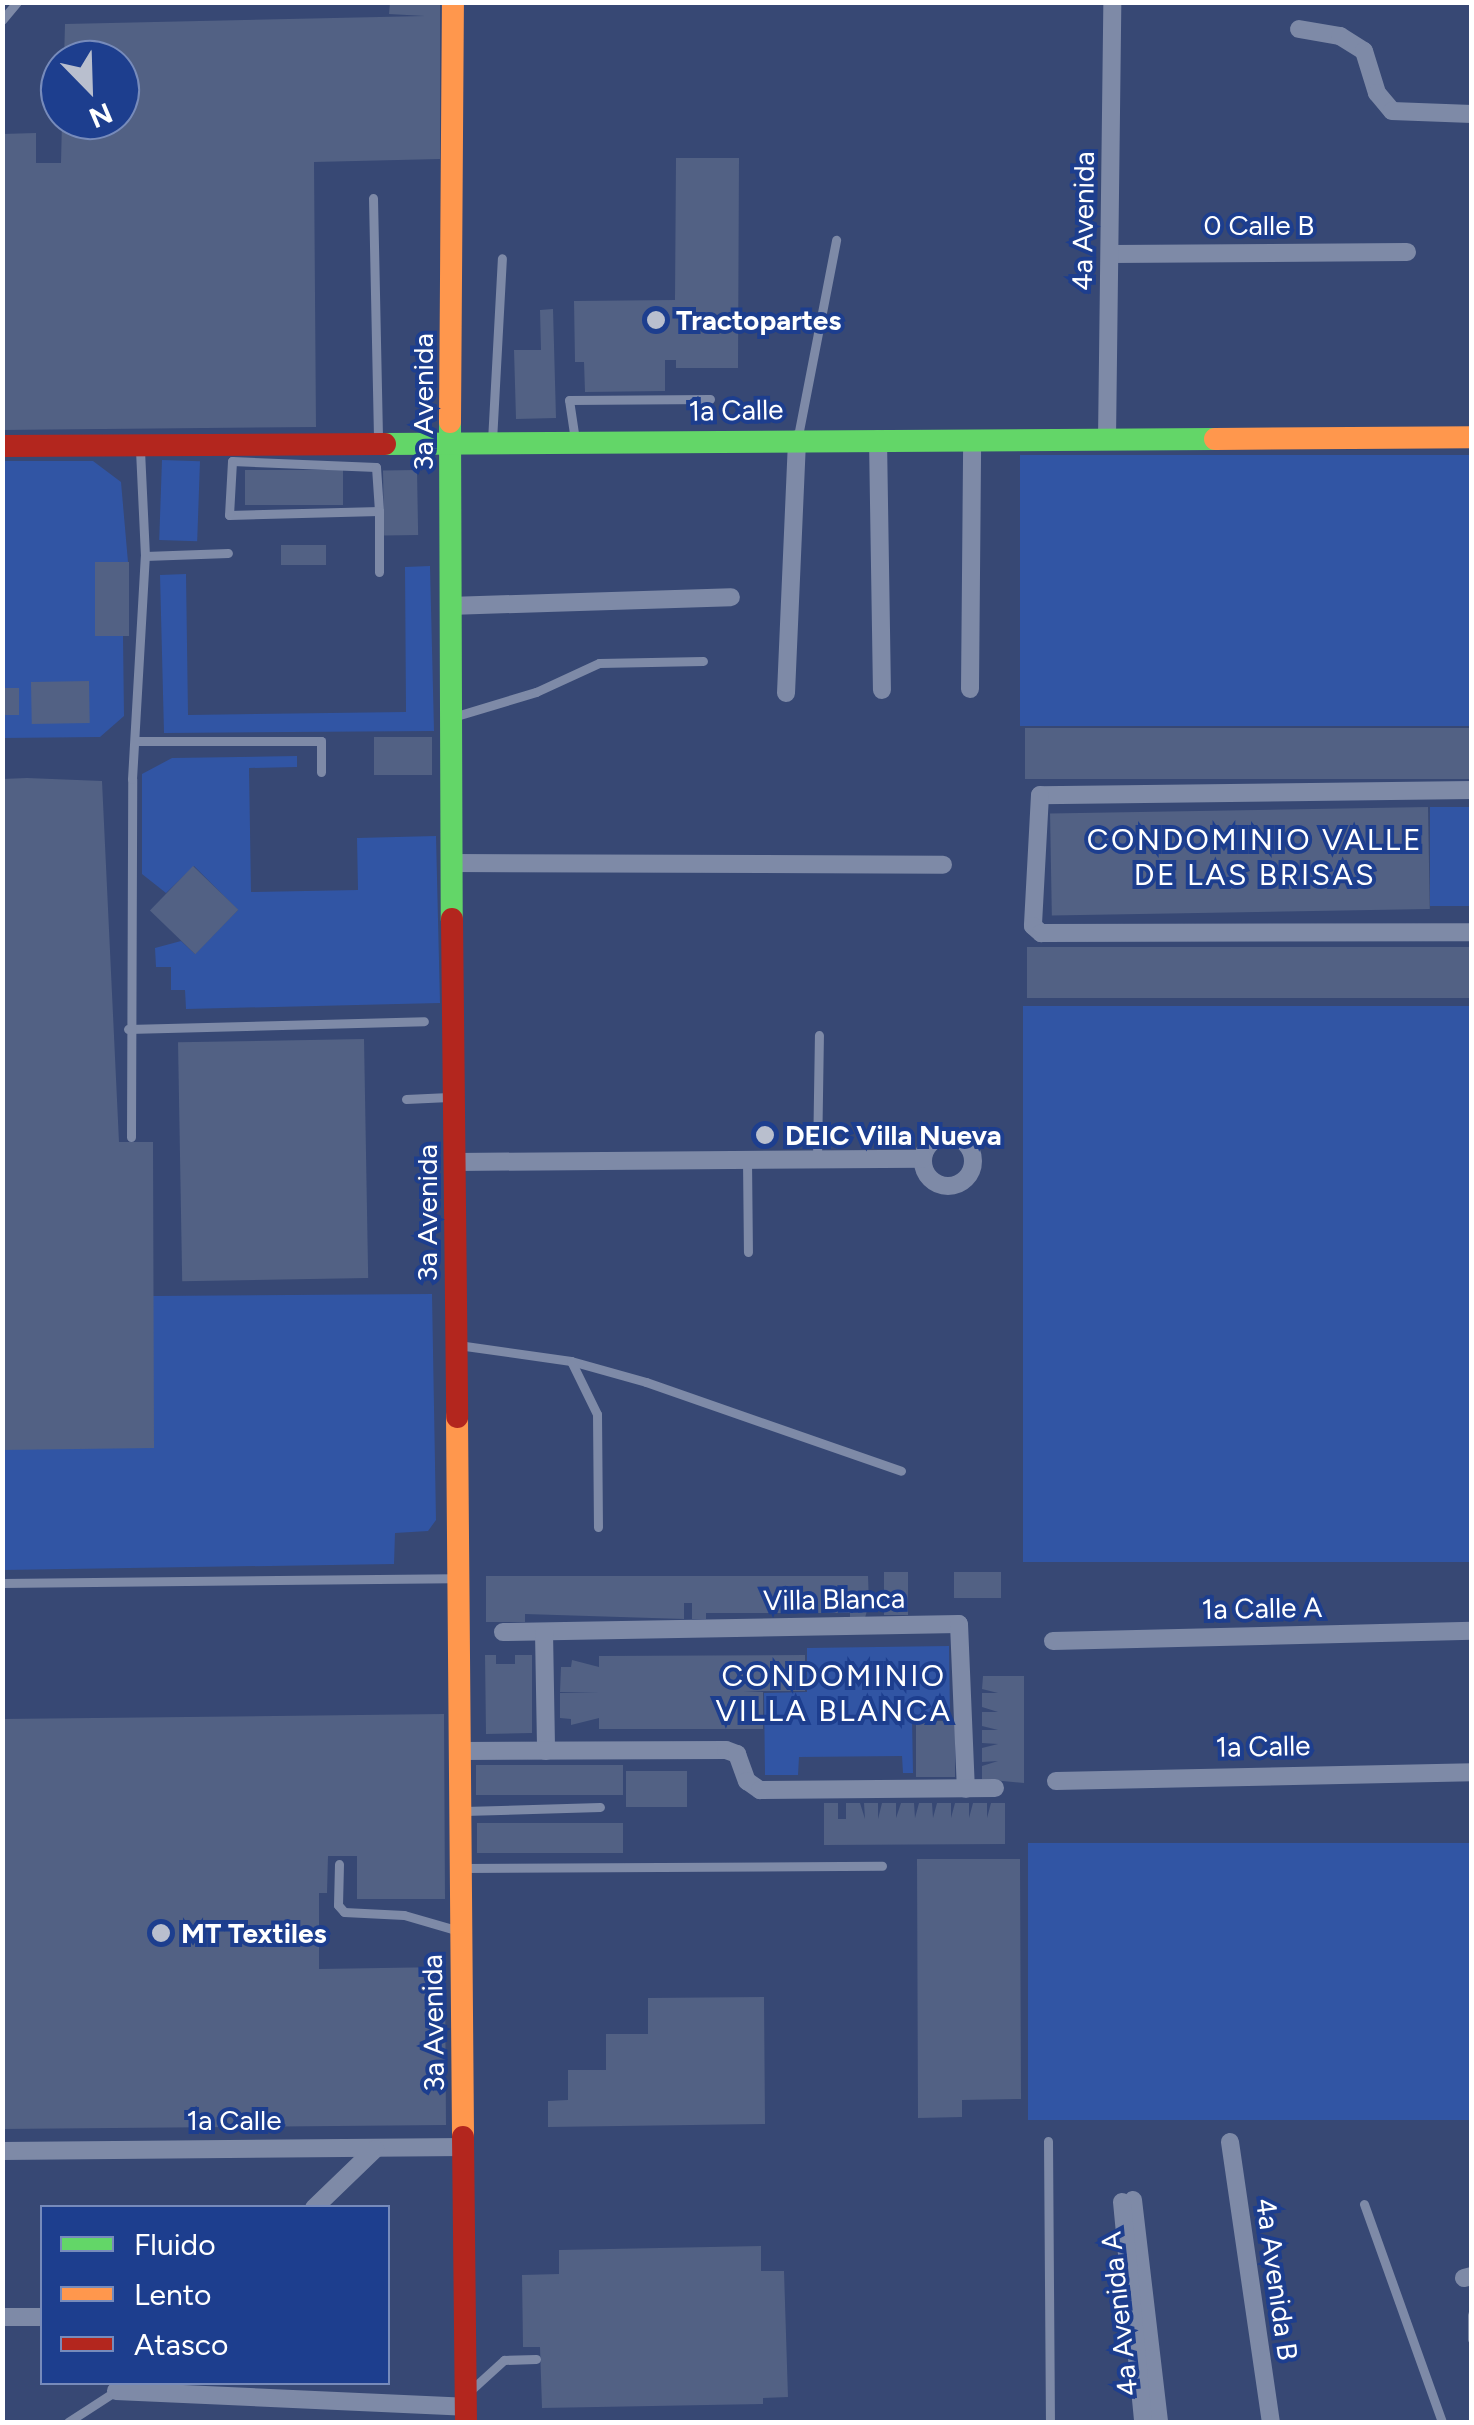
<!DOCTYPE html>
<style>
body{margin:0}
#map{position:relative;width:1474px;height:2425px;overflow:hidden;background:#374874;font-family:Figtree,sans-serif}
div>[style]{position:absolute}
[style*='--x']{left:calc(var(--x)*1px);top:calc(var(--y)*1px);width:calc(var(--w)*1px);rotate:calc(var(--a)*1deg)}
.green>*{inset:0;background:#3155a4;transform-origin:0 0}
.building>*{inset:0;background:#526184;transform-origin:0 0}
.lane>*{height:9px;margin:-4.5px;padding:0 4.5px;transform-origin:4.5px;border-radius:4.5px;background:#7e8aa7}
.street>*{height:18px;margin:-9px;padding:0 9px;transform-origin:9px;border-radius:9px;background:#7e8aa7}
.street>.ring{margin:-9px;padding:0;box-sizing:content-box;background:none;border:18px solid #7e8aa7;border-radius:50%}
.fast>*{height:22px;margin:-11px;padding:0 11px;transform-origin:11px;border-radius:11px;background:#63d668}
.slow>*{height:22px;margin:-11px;padding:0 11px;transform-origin:11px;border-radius:11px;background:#ff974d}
.jam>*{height:22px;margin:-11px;padding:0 11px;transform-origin:11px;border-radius:11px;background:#b3261e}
.dots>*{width:28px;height:28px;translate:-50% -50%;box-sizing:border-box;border:5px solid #1d3e8e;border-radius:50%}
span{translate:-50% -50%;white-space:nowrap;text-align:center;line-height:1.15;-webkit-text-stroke:8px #1d3e8e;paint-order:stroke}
.street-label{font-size:28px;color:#fff}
.poi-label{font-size:28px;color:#fff;font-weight:700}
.left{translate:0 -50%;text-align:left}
.neighbourhood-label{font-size:30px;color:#fff;letter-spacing:2.5px}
.frame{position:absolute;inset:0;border:5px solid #fff;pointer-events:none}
.legend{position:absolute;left:40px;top:2205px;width:350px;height:180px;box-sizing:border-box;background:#1d3e8e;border:2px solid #778bbb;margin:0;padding:12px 18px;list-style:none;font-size:30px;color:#fff}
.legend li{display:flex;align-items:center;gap:20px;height:50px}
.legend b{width:50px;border:2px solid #778bbb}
.north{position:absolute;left:40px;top:40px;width:100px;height:100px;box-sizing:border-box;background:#1d3e8e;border:2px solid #778bbb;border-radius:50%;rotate:157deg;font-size:28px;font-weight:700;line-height:40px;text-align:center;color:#fff}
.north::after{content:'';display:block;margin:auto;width:35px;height:45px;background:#b9bfce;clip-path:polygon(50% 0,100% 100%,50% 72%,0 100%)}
</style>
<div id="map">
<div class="green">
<div style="left:1471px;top:455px;width:271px;height:451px;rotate:90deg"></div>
<div style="left:162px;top:460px;width:38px;height:80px;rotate:2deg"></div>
<div style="clip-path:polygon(2px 461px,93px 461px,121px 482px,128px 562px,95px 563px,95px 635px,123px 636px,124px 716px,100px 737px,3px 738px)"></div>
<div style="clip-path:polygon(430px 566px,434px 731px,164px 733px,160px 575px,186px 574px,188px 715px,406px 712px,405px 567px)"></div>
<div style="clip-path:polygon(297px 756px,297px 767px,249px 768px,251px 892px,358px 890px,357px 838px,436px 836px,440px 1003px,186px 1009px,185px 990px,171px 990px,171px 967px,156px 967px,155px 948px,181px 941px,195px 954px,238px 910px,194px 866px,166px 893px,142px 874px,142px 774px,172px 758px)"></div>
<div style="left:1471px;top:807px;width:99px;height:41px;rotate:90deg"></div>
<div style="left:1471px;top:1006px;width:556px;height:448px;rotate:90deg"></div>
<div style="clip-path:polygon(432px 1294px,436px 1520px,428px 1531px,395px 1533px,394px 1564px,3px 1570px,2px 1450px,153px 1296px)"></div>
<div style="clip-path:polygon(949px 1646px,950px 1717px,912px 1718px,913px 1773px,903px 1773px,902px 1756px,799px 1757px,798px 1775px,765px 1775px,764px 1693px,807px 1692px,807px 1648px)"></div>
<div style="left:1471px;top:1843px;width:277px;height:443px;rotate:90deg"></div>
</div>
<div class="building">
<div style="clip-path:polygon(390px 2px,440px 2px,440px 159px,314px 162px,316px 427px,2px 430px,2px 134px,36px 133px,36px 163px,61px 163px,62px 120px,120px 120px,120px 60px,64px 60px,65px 24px,425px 16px,389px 14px)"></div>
<div style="clip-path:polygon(676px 158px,739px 158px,738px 368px,676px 368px,676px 360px,665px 360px,665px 391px,585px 392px,584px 362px,575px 362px,574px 301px,675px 300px)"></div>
<div style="clip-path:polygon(553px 309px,556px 418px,516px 419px,514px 350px,541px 350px,540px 310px)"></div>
<div style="left:343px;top:470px;width:35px;height:98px;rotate:90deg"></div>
<div style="left:417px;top:470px;width:65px;height:34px;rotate:89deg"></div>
<div style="left:281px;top:545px;width:45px;height:20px"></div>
<div style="left:95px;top:562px;width:34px;height:74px"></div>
<div style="left:89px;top:681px;width:42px;height:58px;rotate:89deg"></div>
<div style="left:2px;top:688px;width:17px;height:27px"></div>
<div style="left:1472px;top:728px;width:51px;height:447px;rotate:90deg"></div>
<div style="left:374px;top:737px;width:58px;height:38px"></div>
<div style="clip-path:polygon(27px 778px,102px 781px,119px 1142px,153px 1142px,154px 1448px,2px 1450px,2px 779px)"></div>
<div style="left:1428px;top:807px;width:102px;height:378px;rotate:89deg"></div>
<div style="left:193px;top:866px;width:63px;height:62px;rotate:44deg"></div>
<div style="left:1472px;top:947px;width:51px;height:445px;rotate:90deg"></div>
<div style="left:364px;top:1039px;width:239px;height:186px;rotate:89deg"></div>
<div style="left:884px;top:1572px;width:24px;height:43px"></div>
<div style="left:954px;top:1572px;width:47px;height:26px"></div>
<div style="clip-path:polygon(486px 1576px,868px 1576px,869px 1603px,865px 1618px,850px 1618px,850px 1613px,706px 1613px,706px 1619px,692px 1619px,692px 1603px,684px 1603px,684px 1619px,525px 1614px,525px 1622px,486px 1622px)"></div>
<div style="clip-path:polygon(485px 1655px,496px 1655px,496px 1664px,515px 1664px,515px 1655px,532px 1655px,532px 1733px,486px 1734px)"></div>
<div style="clip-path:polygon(805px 1655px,805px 1691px,743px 1691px,763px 1692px,763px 1729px,599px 1729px,599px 1718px,571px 1725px,571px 1719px,560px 1718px,560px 1693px,599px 1693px,560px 1692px,561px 1667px,571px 1667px,572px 1660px,599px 1667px,599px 1656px)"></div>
<div style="clip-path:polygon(983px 1676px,1024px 1676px,1024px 1783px,982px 1779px,982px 1766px,998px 1761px,982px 1762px,982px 1748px,998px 1744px,982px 1743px,982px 1730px,998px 1730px,982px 1726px,982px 1712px,998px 1712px,982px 1707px,982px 1693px,998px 1693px,982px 1689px)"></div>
<div style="clip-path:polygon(444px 1714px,445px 1899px,357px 1899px,357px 1856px,328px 1856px,327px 1893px,319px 1893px,319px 1969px,445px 1967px,446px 2125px,2px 2129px,2px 1719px)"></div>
<div style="left:916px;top:1721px;width:39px;height:56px"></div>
<div style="left:623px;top:1765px;width:30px;height:147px;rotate:90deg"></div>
<div style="left:687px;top:1771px;width:36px;height:61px;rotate:90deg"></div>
<div style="clip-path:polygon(824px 1803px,838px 1803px,838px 1819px,846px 1819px,846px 1803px,860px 1803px,865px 1819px,864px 1803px,878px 1803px,878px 1819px,882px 1803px,896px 1803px,896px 1818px,901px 1803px,914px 1803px,915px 1818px,919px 1803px,932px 1803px,933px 1818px,937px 1803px,951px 1803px,951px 1818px,955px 1803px,969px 1803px,969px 1818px,973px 1803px,987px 1803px,987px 1818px,991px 1803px,1005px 1803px,1005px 1844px,824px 1845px)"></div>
<div style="left:623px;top:1823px;width:30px;height:146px;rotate:90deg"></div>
<div style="clip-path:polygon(917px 1859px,1020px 1859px,1021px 2099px,962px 2100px,962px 2117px,918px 2118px)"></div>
<div style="clip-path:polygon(764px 1997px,765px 2124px,548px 2127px,548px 2101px,568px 2100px,568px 2070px,606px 2070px,606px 2034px,648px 2034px,648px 1998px)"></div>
<div style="clip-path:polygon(761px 2246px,761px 2271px,784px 2271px,788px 2397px,763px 2398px,763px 2404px,542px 2408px,540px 2347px,523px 2347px,522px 2275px,559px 2274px,559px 2250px)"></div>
</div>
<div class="lane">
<div style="--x:2;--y:20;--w:23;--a:-50"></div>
<div style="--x:373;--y:198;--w:244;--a:88.8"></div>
<div style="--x:798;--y:436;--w:200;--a:-79"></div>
<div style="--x:575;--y:440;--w:40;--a:-98.5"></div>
<div style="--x:569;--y:400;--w:141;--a:-0.4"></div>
<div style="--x:492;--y:441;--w:183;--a:-86.9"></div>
<div style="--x:232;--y:461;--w:144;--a:2.4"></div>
<div style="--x:376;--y:467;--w:44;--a:86.1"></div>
<div style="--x:379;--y:511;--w:150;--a:178.5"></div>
<div style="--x:229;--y:515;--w:54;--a:-86.8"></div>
<div style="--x:379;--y:511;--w:61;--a:90"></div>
<div style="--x:145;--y:556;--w:83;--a:-2.1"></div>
<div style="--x:453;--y:717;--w:87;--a:-16.8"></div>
<div style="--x:536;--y:692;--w:69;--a:-24.7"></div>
<div style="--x:599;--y:663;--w:104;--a:-1.1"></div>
<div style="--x:139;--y:741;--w:182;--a:0"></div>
<div style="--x:321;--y:741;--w:31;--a:90"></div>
<div style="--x:128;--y:1029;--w:296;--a:-1.5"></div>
<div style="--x:406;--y:1099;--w:43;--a:-2.7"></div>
<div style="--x:131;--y:1137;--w:358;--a:-89.8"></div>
<div style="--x:132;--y:779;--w:223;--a:-86.7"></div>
<div style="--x:145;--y:556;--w:105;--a:-92.7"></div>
<div style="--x:817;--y:1159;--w:124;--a:-89.1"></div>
<div style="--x:747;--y:1160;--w:92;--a:89.4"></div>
<div style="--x:458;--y:1345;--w:114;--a:8.1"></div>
<div style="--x:571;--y:1361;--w:78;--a:15.6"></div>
<div style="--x:646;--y:1382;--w:270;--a:19.2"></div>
<div style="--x:571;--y:1361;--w:59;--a:63.9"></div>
<div style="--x:597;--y:1414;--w:113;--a:89.5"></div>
<div style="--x:2;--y:1583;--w:450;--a:-0.6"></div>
<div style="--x:464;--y:1811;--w:136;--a:-1.7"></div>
<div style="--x:339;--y:1864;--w:41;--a:91.4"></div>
<div style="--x:338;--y:1905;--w:9;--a:49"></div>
<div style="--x:344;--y:1912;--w:60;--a:2.9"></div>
<div style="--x:404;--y:1915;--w:57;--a:16.2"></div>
<div style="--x:464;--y:1868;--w:418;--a:-0.3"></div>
<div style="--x:1048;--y:2141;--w:281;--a:89.6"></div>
<div style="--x:1364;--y:2204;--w:232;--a:70.3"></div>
<div style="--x:1472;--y:2315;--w:24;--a:90"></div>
<div style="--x:471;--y:2390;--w:45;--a:-42.3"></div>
<div style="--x:504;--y:2360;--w:32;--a:-2"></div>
<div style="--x:68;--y:2422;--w:57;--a:-32.9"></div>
</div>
<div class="street">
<div style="--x:1299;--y:29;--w:42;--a:9.7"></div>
<div style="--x:1340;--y:36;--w:28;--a:32"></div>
<div style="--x:1364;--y:51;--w:44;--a:72.8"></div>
<div style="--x:1377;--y:93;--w:23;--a:50"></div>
<div style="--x:1392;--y:111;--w:80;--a:2.1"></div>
<div style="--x:1111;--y:254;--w:296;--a:-0.4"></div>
<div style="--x:878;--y:439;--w:251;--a:89.1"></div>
<div style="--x:1107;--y:440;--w:438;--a:-89.3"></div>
<div style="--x:449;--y:606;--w:282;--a:-1.8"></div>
<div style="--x:970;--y:689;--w:249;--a:-89.5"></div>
<div style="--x:786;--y:693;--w:254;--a:-87.5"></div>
<div style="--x:1472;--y:790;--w:432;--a:179.3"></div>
<div style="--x:1040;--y:795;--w:131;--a:93.1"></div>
<div style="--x:1033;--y:926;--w:11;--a:41"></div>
<div style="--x:1041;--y:933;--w:431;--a:-0.1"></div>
<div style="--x:452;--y:863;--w:491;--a:0.2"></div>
<div class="ring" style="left:923px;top:1136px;width:32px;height:32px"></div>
<div style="--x:456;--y:1162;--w:467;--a:-0.4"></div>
<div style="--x:503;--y:1632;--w:456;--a:-1"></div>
<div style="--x:959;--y:1624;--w:165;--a:87.6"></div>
<div style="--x:544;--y:1632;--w:119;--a:89"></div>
<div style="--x:1053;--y:1641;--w:419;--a:-1.4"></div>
<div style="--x:461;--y:1751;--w:265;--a:-0.2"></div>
<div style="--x:726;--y:1750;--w:12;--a:20"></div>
<div style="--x:737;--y:1754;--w:29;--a:70"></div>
<div style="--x:747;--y:1781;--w:16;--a:35"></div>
<div style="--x:760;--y:1790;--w:235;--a:-0.5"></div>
<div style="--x:1056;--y:1781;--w:416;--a:-1.2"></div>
<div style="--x:1230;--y:2142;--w:283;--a:81.7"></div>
<div style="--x:2;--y:2151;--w:463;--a:-0.5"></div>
<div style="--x:1133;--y:2200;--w:224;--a:83.3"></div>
<div style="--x:1122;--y:2202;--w:221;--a:84.5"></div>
<div style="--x:314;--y:2208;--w:85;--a:-44"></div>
<div style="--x:1464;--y:2278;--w:8;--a:-14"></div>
<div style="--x:2;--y:2317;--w:40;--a:0"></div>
<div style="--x:116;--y:2391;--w:349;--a:2.6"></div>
</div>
<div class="fast">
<div style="--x:450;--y:422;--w:497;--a:89.8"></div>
<div style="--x:385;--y:444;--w:830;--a:-0.35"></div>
</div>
<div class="slow">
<div style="--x:450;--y:422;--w:420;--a:-89.6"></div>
<div style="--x:1215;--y:439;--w:257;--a:-0.4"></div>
<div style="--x:457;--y:1417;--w:720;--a:89.52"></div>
</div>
<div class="jam">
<div style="--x:2;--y:446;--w:383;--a:-0.3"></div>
<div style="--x:452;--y:919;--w:498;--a:89.4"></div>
<div style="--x:463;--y:2137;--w:285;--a:89.4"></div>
</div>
<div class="dots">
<div style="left:656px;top:320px;background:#b9bfce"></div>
<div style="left:765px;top:1135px;background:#b9bfce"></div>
<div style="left:161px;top:1933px;background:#b9bfce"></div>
</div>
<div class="street-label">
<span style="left:1083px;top:221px;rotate:-89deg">4a Avenida</span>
<span style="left:1259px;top:225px">0 Calle B</span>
<span style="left:423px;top:402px;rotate:-90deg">3a Avenida</span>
<span style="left:736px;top:410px;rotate:-1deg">1a Calle</span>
<span style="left:427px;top:1213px;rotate:-90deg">3a Avenida</span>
<span style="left:834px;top:1599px;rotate:-1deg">Villa Blanca</span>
<span style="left:1262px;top:1608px;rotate:-1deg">1a Calle A</span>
<span style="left:1263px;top:1746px;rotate:-1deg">1a Calle</span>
<span style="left:433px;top:2023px;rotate:-91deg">3a Avenida</span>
<span style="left:234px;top:2120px">1a Calle</span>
<span style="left:1277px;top:2279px;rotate:82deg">4a Avenida B</span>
<span style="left:1119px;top:2314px;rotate:-96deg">4a Avenida A</span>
</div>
<div class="poi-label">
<span class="left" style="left:676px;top:320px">Tractopartes</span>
<span class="left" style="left:785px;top:1135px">DEIC Villa Nueva</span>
<span class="left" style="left:181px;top:1933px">MT Textiles</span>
</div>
<div class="neighbourhood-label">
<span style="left:1255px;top:857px">CONDOMINIO VALLE<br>DE LAS BRISAS</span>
<span style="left:834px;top:1693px">CONDOMINIO<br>VILLA BLANCA</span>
</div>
<div class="frame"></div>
<ul class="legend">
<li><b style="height:12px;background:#63d668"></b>Fluido</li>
<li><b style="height:12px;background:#ff974d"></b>Lento</li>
<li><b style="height:12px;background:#b3261e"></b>Atasco</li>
</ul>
<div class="north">N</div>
</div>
